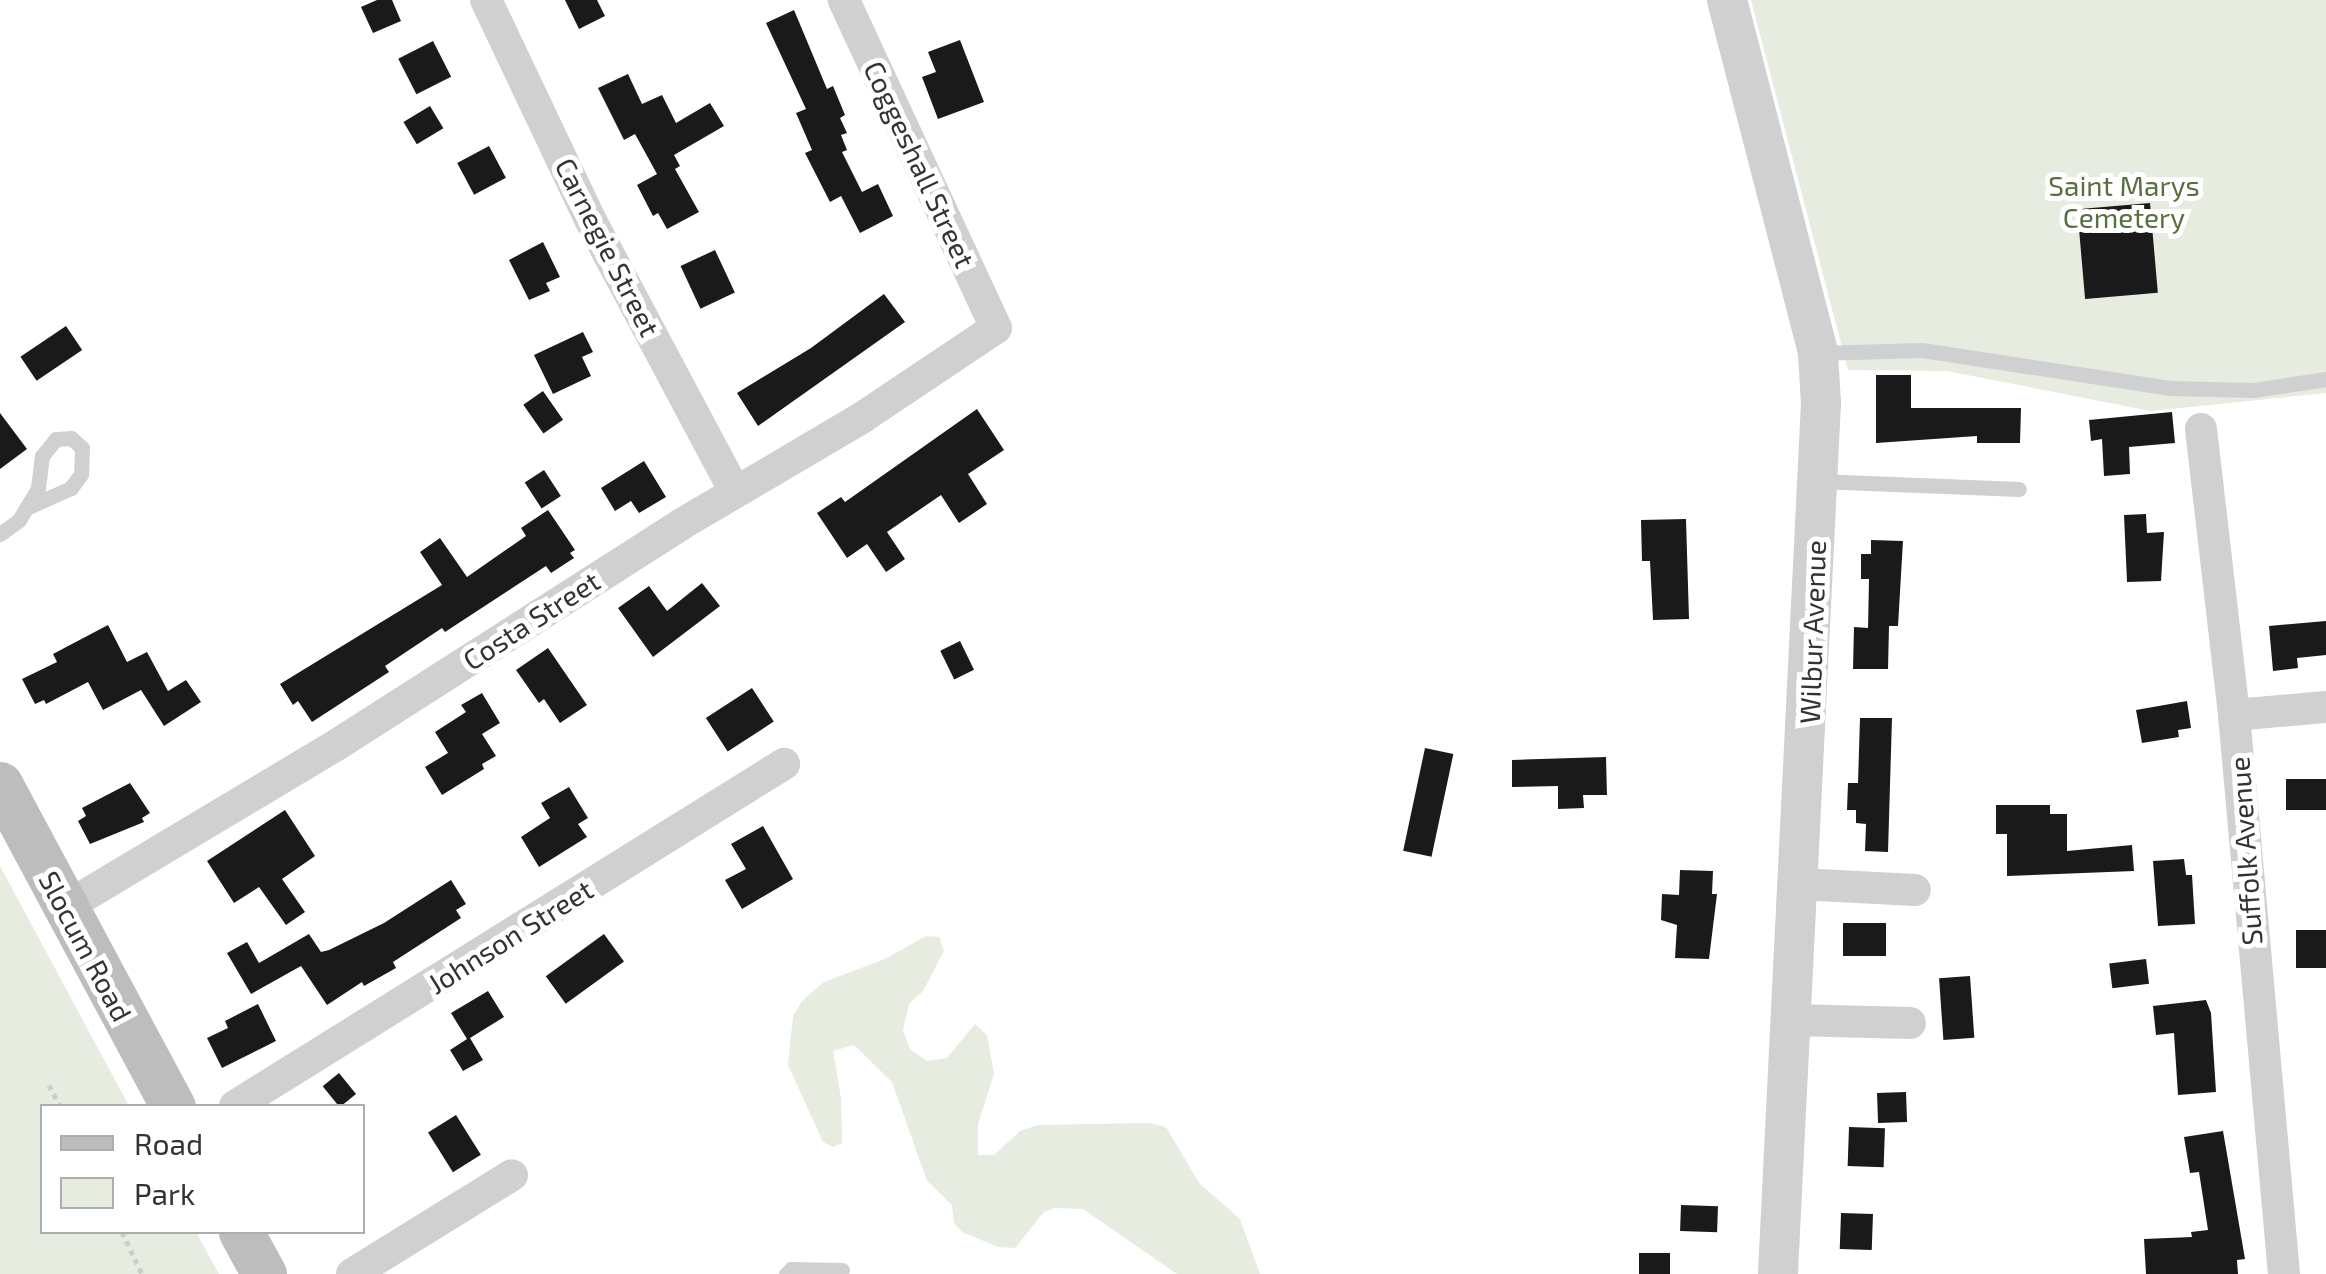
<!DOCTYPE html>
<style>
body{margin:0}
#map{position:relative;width:2326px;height:1274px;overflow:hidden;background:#fff;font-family:"Exo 2",sans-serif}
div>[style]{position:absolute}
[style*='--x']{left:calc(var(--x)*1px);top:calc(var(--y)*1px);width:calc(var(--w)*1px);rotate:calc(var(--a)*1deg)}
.green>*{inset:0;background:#e6ecdf}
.building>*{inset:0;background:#1a1a1a;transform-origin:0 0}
.path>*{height:5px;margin-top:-2.5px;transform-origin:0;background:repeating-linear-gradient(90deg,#cdcdcd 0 5px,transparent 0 10px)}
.service>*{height:15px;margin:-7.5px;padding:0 7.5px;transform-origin:7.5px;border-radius:7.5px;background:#d0d0d0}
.minor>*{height:32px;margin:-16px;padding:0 16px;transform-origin:16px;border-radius:16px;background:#d0d0d0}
.tertiary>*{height:40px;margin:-20px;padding:0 20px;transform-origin:20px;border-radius:20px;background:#d0d0d0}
.secondary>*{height:45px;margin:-22.5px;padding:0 22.5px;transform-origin:22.5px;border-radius:22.5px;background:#bdbdbd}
span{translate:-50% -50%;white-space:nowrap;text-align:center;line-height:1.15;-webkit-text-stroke:10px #fff;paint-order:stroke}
.street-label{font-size:28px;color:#333}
.park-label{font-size:28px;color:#56703f}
.legend{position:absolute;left:40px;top:1104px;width:325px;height:130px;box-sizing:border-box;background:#fff;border:2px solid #adadad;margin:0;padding:12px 18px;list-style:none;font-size:30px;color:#333}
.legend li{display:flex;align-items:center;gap:20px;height:50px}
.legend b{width:50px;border:2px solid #adadad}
</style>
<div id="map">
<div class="green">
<div style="clip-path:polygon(1751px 0,2326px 0,2326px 393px,2151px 411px,1947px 371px,1848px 370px)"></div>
<div style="clip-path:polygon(0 866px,129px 1106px,42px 1106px,42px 1232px,196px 1232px,219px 1274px,0 1274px)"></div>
<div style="clip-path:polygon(926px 936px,939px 937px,944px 951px,923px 991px,909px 1004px,903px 1030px,910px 1049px,927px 1061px,947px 1058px,975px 1024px,987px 1035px,994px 1074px,978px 1124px,978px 1155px,994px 1155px,1020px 1131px,1038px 1125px,1150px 1123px,1166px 1127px,1199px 1183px,1240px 1219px,1260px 1274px,1177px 1274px,1083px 1209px,1054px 1208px,1044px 1212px,1015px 1248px,998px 1247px,962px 1232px,954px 1223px,952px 1205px,927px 1181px,892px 1082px,854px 1045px,833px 1051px,841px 1098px,842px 1143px,833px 1147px,823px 1142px,788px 1065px,793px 1016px,802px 1001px,824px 982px,885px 959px)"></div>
</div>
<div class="building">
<div style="clip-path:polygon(377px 0,392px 0,401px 21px,373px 33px,361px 7px)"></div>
<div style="clip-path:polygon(565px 0,597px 0,605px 16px,579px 29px)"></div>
<div style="clip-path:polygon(794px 10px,827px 89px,833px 86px,845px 115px,840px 118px,847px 133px,841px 135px,847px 150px,842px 152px,862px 192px,878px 184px,893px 216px,860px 233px,841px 196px,830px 202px,805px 153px,812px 150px,796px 113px,806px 109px,766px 23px)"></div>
<div style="clip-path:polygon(960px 40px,984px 102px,938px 119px,922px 77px,936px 72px,928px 52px)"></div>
<div style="left:433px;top:41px;width:40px;height:39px;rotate:63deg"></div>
<div style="clip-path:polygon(628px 74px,642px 104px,662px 95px,676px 123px,710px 103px,724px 126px,674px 155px,680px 166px,675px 169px,699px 212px,667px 229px,658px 213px,653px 216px,637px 185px,657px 174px,635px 134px,624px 140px,598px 88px)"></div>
<div style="left:430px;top:106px;width:26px;height:31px;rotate:59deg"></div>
<div style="left:489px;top:146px;width:36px;height:36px;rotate:62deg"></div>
<div style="left:2150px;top:203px;width:90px;height:73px;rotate:85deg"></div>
<div style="clip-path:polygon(543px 242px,560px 277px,546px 283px,550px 291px,529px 300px,509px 260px)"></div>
<div style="left:715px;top:250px;width:47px;height:38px;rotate:65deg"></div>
<div style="clip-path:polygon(884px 294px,905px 322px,758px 426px,737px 393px,811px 348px)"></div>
<div style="left:66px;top:326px;width:29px;height:55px;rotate:56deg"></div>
<div style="clip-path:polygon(583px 332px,593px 352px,582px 357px,591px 376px,553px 394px,534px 355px)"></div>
<div style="clip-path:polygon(1876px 375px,1911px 375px,1911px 408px,2021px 408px,2020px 443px,1977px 443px,1977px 436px,1876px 443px)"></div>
<div style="left:543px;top:391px;width:35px;height:24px;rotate:55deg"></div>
<div style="clip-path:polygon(977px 409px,1004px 450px,968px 474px,987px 504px,959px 523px,941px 495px,887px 532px,905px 559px,886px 572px,867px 544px,847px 558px,817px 513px,841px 497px,845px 502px)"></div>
<div style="clip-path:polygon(2172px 412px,2175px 443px,2129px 447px,2130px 474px,2104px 476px,2102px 439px,2091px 441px,2089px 420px)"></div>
<div style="clip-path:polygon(0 413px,27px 449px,0 469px)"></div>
<div style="clip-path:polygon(644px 461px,666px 497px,639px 513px,631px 501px,615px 511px,601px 488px)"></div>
<div style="left:544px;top:470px;width:31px;height:23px;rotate:57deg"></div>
<div style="clip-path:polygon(548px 510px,575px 550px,570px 553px,574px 558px,551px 573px,546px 566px,445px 632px,442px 628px,385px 666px,389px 672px,312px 722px,298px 701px,293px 705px,280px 684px,442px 585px,420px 552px,440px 538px,467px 577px,526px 536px,521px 528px)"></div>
<div style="clip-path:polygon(2146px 514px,2147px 533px,2164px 532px,2161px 581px,2127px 582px,2124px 515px)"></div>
<div style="clip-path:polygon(1686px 519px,1689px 619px,1653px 620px,1650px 561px,1642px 561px,1641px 520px)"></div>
<div style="clip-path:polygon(1871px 540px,1903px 541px,1898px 626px,1889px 626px,1888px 669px,1853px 669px,1854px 627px,1868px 628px,1869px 579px,1861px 579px,1861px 554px,1871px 554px)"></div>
<div style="clip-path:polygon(702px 583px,720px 606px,653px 657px,618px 608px,649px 586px,667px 611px)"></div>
<div style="clip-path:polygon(2326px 621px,2326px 655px,2297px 658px,2298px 668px,2273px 671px,2269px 626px)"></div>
<div style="clip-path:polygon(108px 625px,127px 662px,147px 652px,168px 691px,186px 680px,201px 702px,164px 726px,141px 690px,103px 710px,88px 682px,46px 704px,44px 700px,35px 704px,22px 679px,57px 662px,53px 654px)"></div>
<div style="left:960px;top:641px;width:32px;height:22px;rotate:64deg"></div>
<div style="clip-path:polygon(548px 648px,587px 705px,560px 723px,544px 699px,539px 703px,516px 670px)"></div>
<div style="left:752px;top:688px;width:40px;height:55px;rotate:57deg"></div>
<div style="clip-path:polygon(482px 693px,500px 723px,482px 734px,496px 756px,482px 764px,484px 769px,442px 795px,425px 767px,448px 753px,435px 732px,466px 712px,461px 705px)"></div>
<div style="clip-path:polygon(2187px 701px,2191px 728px,2178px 730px,2179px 737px,2142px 743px,2136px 710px)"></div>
<div style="clip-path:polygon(1860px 718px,1892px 718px,1888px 852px,1865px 851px,1866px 824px,1856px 823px,1856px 810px,1847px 810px,1848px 783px,1858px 783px)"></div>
<div style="left:1425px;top:748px;width:29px;height:105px;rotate:12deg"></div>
<div style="clip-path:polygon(1606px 757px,1607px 795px,1583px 795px,1584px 808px,1558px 809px,1558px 786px,1512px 787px,1512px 760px)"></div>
<div style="left:2326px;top:779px;width:31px;height:40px;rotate:90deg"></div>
<div style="clip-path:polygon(130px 783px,150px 813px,142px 818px,144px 822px,90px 844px,78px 821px,86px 816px,82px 808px)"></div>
<div style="clip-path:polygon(569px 787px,588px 818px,578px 824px,587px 837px,539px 867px,521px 837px,550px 818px,541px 803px)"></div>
<div style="clip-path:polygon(1996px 805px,2050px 805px,2050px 814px,2067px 814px,2067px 851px,2132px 845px,2134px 871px,2007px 876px,2007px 834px,1996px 834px)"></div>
<div style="clip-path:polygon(285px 810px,315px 856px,282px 879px,305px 912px,286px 925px,259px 887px,234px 903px,207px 861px)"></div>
<div style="clip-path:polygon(763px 826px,793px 879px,742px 909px,725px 880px,746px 869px,731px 844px)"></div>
<div style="clip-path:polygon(2184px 859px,2186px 875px,2192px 875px,2195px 924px,2158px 926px,2153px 861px)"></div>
<div style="clip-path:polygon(1680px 870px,1713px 871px,1712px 894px,1717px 894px,1709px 959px,1675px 958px,1677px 925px,1661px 920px,1662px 894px,1679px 895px)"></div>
<div style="clip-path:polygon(451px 880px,466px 904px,456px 910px,461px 918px,393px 962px,396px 968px,364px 986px,362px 982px,327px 1005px,301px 966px,251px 994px,227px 953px,247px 942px,259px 963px,309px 934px,321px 952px,329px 950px,384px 923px)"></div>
<div style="left:1886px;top:923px;width:33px;height:43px;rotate:90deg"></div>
<div style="left:2326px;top:930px;width:38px;height:30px;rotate:90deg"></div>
<div style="left:604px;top:934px;width:34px;height:72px;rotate:54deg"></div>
<div style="left:2146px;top:959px;width:25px;height:37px;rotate:83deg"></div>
<div style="left:1970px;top:976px;width:62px;height:31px;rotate:86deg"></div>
<div style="clip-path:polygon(488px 991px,504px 1017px,470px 1038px,483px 1060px,463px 1071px,450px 1050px,467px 1039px,451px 1013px)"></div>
<div style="clip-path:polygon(2206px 1000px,2211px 1013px,2216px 1092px,2178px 1095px,2174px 1033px,2156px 1035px,2153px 1006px)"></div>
<div style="clip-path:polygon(258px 1004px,276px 1041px,222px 1068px,207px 1038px,228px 1028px,225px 1021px)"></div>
<div style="left:339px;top:1073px;width:27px;height:21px;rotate:51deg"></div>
<div style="left:1906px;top:1092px;width:30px;height:29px;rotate:88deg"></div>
<div style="left:456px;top:1115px;width:47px;height:33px;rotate:58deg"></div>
<div style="left:1849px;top:1127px;width:36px;height:39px;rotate:2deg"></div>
<div style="clip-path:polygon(2223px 1131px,2245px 1259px,2237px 1260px,2238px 1274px,2146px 1274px,2144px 1239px,2192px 1237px,2191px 1232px,2208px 1230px,2199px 1172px,2190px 1173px,2184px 1137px)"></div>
<div style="left:1681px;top:1205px;width:37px;height:26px;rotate:2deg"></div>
<div style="left:1841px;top:1213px;width:32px;height:36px;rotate:2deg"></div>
<div style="left:1639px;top:1253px;width:31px;height:21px"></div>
</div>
<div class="path">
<div style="--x:49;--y:1085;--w:24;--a:62"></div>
<div style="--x:122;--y:1232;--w:47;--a:64.5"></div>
</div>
<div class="service">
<div style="--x:1818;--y:353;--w:104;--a:-1.7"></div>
<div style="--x:1922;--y:350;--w:251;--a:8.7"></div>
<div style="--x:2170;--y:388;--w:84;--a:1.4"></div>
<div style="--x:2254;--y:390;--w:73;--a:-8.7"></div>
<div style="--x:1819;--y:481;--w:200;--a:2.3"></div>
<div style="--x:0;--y:534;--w:24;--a:-36"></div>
<div style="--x:19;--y:520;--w:37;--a:-59"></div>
<div style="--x:38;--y:488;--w:32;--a:-83"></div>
<div style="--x:42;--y:456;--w:22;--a:-51"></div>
<div style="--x:56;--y:439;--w:15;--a:-4"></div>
<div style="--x:71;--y:438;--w:15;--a:42"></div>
<div style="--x:82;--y:448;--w:26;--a:92"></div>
<div style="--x:81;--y:474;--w:17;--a:126"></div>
<div style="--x:71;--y:488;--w:49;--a:156"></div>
<div style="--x:786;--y:1274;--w:7;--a:-45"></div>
<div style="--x:791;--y:1269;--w:51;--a:1.1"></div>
</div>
<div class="minor">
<div style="--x:486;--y:0;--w:245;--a:64.6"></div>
<div style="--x:591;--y:221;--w:307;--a:62"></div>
<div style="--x:2201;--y:429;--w:288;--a:83.4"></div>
<div style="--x:2234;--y:715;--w:561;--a:84.89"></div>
<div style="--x:2234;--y:715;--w:92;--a:-5"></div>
<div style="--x:1800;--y:884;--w:115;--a:3"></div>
<div style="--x:64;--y:908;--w:319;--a:-30.9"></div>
<div style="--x:338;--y:744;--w:406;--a:-32.6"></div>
<div style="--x:680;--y:525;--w:212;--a:-30.5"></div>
<div style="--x:863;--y:417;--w:160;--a:-33.8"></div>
<div style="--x:996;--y:328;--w:362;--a:-114.9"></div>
<div style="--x:1792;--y:1020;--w:118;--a:1.5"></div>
<div style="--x:235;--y:1106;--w:647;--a:-31.92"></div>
<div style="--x:352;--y:1274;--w:188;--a:-31.7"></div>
</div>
<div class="tertiary">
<div style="--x:1727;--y:0;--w:365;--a:75.5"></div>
<div style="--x:1818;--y:353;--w:50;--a:86.6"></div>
<div style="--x:1821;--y:403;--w:872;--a:92.83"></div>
</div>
<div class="secondary">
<div style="--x:0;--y:784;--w:366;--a:61.8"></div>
<div style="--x:241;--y:1232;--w:48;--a:61.3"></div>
</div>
<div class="street-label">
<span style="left:920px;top:164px;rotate:65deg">Coggeshall Street</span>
<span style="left:608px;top:247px;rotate:63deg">Carnegie Street</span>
<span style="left:531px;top:620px;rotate:-33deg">Costa Street</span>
<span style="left:1812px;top:632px;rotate:-88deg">Wilbur Avenue</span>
<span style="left:2245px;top:851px;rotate:-94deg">Suffolk Avenue</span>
<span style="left:510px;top:936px;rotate:-32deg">Johnson Street</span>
<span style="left:86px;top:946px;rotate:62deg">Slocum Road</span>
</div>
<div class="park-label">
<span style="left:2124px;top:201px">Saint Marys<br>Cemetery</span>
</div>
<ul class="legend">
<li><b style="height:12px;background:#bdbdbd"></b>Road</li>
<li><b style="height:28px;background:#e6ecdf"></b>Park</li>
</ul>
</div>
